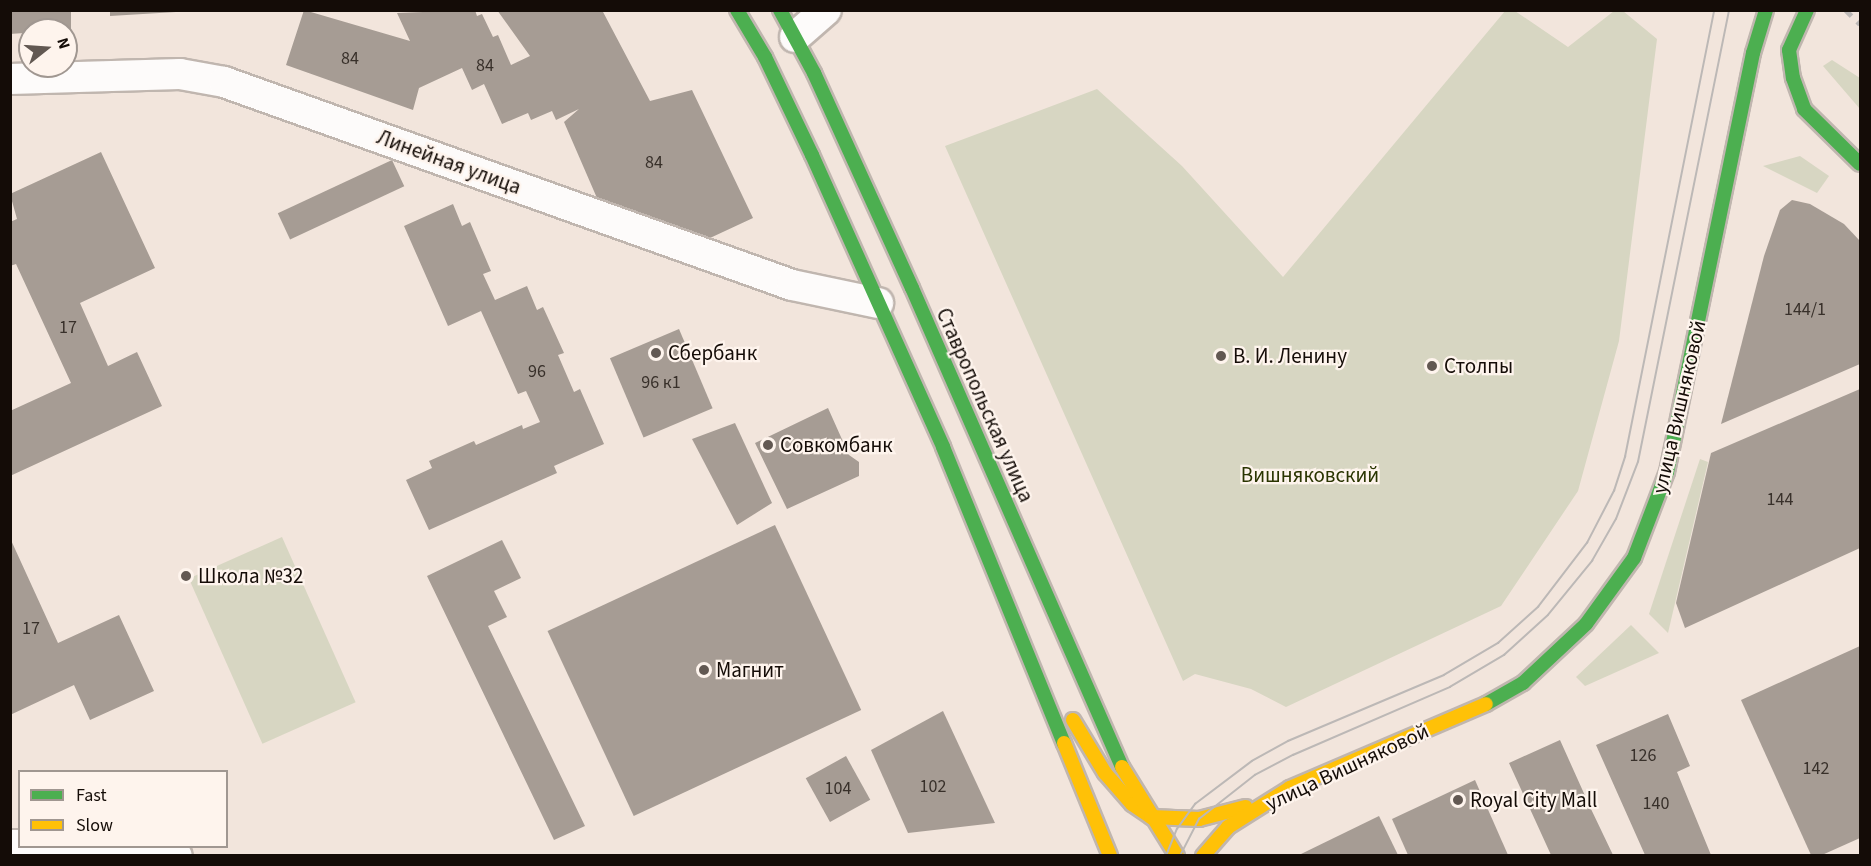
<!DOCTYPE html>
<meta charset="utf-8">
<style>
body{margin:0}
#map{position:relative;width:1871px;height:866px;overflow:hidden;background:#f2e5dc;font-family:"Source Sans 3",sans-serif}
div>[style]{position:absolute}
[style*='--x']{left:calc(var(--x)*1px);top:calc(var(--y)*1px);width:calc(var(--w)*1px);rotate:calc(var(--a)*1deg)}
.green>*{inset:0;background:#d7d6c2;transform-origin:0 0}
.building>*{inset:0;background:#a69c94;transform-origin:0 0}
.roads{filter:drop-shadow(2px 0 #c0b6af) drop-shadow(-2px 0 #c0b6af) drop-shadow(0 2px #c0b6af) drop-shadow(0 -2px #c0b6af)}
.street>*{height:30px;margin:-15px;padding:0 15px;transform-origin:15px;border-radius:15px;background:#fdfbfa}
.fast>*{height:14px;margin:-7px;padding:0 7px;transform-origin:7px;border-radius:7px;background:#4caf50}
.slow>*{height:14px;margin:-7px;padding:0 7px;transform-origin:7px;border-radius:7px;background:#ffc107}
.tram>*{height:1.5px;margin:-0.75px;padding:0 0.75px;transform-origin:0.75px;border-radius:0.75px;background:#bcb8b6}
.rail>*{height:4.5px;margin-top:-2.25px;transform-origin:0;background:repeating-linear-gradient(90deg,#bcb8b6 0 8px,transparent 0 16px)}
.dots>*{width:16px;height:16px;translate:-50% -50%;box-sizing:border-box;border:3px solid #fef4ed;border-radius:50%}
span{translate:-50% -50%;white-space:nowrap;text-align:center;line-height:1.15;-webkit-text-stroke:4.5px #fef4ed;paint-order:stroke}
.number-label{font-size:18px;color:#38302a}
.number-label span{-webkit-text-stroke-width:0}
.street-label{font-size:21px;color:#140c07}
.poi-label{font-size:21px;color:#140c07}
.left{translate:0 -50%;text-align:left}
.park-label{font-size:21px;color:#2a3501}
.frame{position:absolute;inset:0;border:12px solid #140c07;pointer-events:none}
.legend{position:absolute;left:18px;top:770px;width:210px;height:78px;box-sizing:border-box;background:#fef4ed;border:2px solid #a09791;margin:0;padding:8px 10px;list-style:none;font-size:18px;color:#140c07}
.legend li{display:flex;align-items:center;gap:12px;height:30px}
.legend b{width:30px;border:2px solid #a09791}
.north{position:absolute;left:18px;top:18px;width:60px;height:60px;box-sizing:border-box;background:#fef4ed;border:2px solid #a09791;border-radius:50%;rotate:73deg;font-size:16px;font-weight:700;line-height:24px;text-align:center;color:#140c07}
.north::after{content:'';display:block;margin:auto;width:21px;height:27px;background:#625852;clip-path:polygon(50% 0,100% 100%,50% 72%,0 100%)}
</style>
<div id="map">
<div class="green">
<div style="clip-path:polygon(1505px 11px,1515px 11px,1568px 47px,1614px 11px,1623px 11px,1657px 39px,1619px 341px,1578px 491px,1501px 606px,1286px 707px,1251px 689px,1195px 674px,1183px 681px,945px 146px,1097px 89px,1182px 166px,1283px 277px)"></div>
<div style="clip-path:polygon(1832px 60px,1860px 78px,1860px 109px,1823px 66px)"></div>
<div style="clip-path:polygon(1800px 156px,1829px 176px,1817px 193px,1763px 166px)"></div>
<div style="clip-path:polygon(1700px 459px,1708px 462px,1668px 633px,1649px 614px)"></div>
<div style="left:282px;top:537px;width:181px;height:102px;rotate:66deg"></div>
<div style="clip-path:polygon(1631px 625px,1659px 653px,1585px 686px,1576px 677px)"></div>
</div>
<div class="building">
<div style="clip-path:polygon(10px 10px,71px 10px,71px 34px,66px 34px,66px 30px,10px 34px)"></div>
<div style="clip-path:polygon(110px 10px,176px 10px,176px 12px,110px 16px)"></div>
<div style="clip-path:polygon(304px 10px,410px 41px,397px 13px,475px 10px,477px 16px,482px 14px,493px 37px,498px 35px,511px 65px,530px 56px,497px 10px,602px 10px,650px 101px,692px 90px,753px 218px,710px 238px,600px 205px,564px 122px,579px 109px,556px 120px,552px 111px,531px 120px,528px 113px,502px 124px,484px 84px,472px 90px,462px 68px,419px 88px,413px 110px,286px 65px)"></div>
<div style="clip-path:polygon(101px 152px,155px 268px,80px 303px,108px 366px,137px 352px,162px 406px,10px 476px,10px 411px,71px 383px,16px 264px,10px 266px,10px 222px,17px 219px,10px 194px)"></div>
<div style="left:392px;top:160px;width:29px;height:126px;rotate:65deg"></div>
<div style="clip-path:polygon(1792px 200px,1810px 204px,1844px 224px,1860px 241px,1860px 364px,1721px 424px,1764px 256px,1780px 210px)"></div>
<div style="clip-path:polygon(453px 204px,462px 226px,470px 222px,491px 271px,483px 274px,495px 300px,527px 286px,537px 310px,543px 307px,564px 353px,558px 355px,574px 392px,580px 389px,604px 444px,554px 466px,557px 473px,429px 530px,406px 480px,432px 468px,429px 461px,474px 441px,476px 445px,522px 425px,523px 429px,540px 422px,526px 391px,518px 394px,481px 311px,448px 326px,404px 226px)"></div>
<div style="left:679px;top:329px;width:86px;height:75px;rotate:67deg"></div>
<div style="clip-path:polygon(1860px 389px,1860px 548px,1685px 628px,1676px 603px,1711px 453px)"></div>
<div style="clip-path:polygon(828px 408px,849px 455px,859px 462px,859px 476px,787px 509px,755px 443px)"></div>
<div style="clip-path:polygon(735px 423px,772px 503px,737px 525px,692px 439px)"></div>
<div style="left:775px;top:525px;width:204px;height:251px;rotate:65deg"></div>
<div style="clip-path:polygon(10px 538px,58px 643px,119px 615px,154px 691px,90px 720px,74px 685px,10px 715px)"></div>
<div style="clip-path:polygon(502px 540px,521px 578px,494px 591px,507px 617px,488px 626px,585px 826px,554px 840px,427px 576px)"></div>
<div style="clip-path:polygon(1860px 646px,1860px 838px,1822px 855px,1811px 855px,1741px 700px)"></div>
<div style="clip-path:polygon(943px 711px,995px 823px,908px 833px,871px 750px)"></div>
<div style="clip-path:polygon(1668px 714px,1690px 766px,1677px 772px,1711px 855px,1645px 855px,1596px 745px)"></div>
<div style="clip-path:polygon(1560px 740px,1591px 809px,1613px 855px,1551px 855px,1509px 763px)"></div>
<div style="left:846px;top:756px;width:50px;height:46px;rotate:61deg"></div>
<div style="clip-path:polygon(1475px 780px,1508px 855px,1408px 855px,1392px 819px)"></div>
<div style="clip-path:polygon(1379px 816px,1398px 855px,1302px 855px,1301px 854px)"></div>
</div>
<div class="roads">
<div class="street">
<div style="--x:795;--y:37;--w:41;--a:-41.1"></div>
<div style="--x:10;--y:79;--w:170;--a:-1.7"></div>
<div style="--x:180;--y:74;--w:45;--a:10.3"></div>
<div style="--x:224;--y:82;--w:603;--a:19.67"></div>
<div style="--x:792;--y:285;--w:88;--a:11.8"></div>
<div style="--x:10;--y:845;--w:10;--a:0"></div>
<div style="--x:39;--y:846;--w:138;--a:4.1"></div>
</div>
<div class="fast">
<div style="--x:737;--y:10;--w:55;--a:59.2"></div>
<div style="--x:765;--y:57;--w:109;--a:64.4"></div>
<div style="--x:812;--y:155;--w:320;--a:65.8"></div>
<div style="--x:943;--y:447;--w:320;--a:67.8"></div>
<div style="--x:780;--y:10;--w:72;--a:61.6"></div>
<div style="--x:814;--y:73;--w:236;--a:65.5"></div>
<div style="--x:912;--y:288;--w:523;--a:66.33"></div>
<div style="--x:1807;--y:10;--w:44;--a:114.2"></div>
<div style="--x:1789;--y:50;--w:28;--a:82"></div>
<div style="--x:1793;--y:78;--w:33;--a:70"></div>
<div style="--x:1804;--y:109;--w:78;--a:44.5"></div>
<div style="--x:1486;--y:704;--w:43;--a:-29.6"></div>
<div style="--x:1523;--y:683;--w:86;--a:-43.1"></div>
<div style="--x:1586;--y:624;--w:82;--a:-54"></div>
<div style="--x:1634;--y:558;--w:92;--a:-69"></div>
<div style="--x:1667;--y:472;--w:428;--a:-78.4"></div>
<div style="--x:1753;--y:53;--w:45;--a:-73.2"></div>
</div>
<div class="slow">
<div style="--x:1073;--y:720;--w:62;--a:58.9"></div>
<div style="--x:1105;--y:773;--w:41;--a:48.9"></div>
<div style="--x:1132;--y:804;--w:23;--a:34"></div>
<div style="--x:1151;--y:817;--w:48;--a:2.4"></div>
<div style="--x:1199;--y:819;--w:48;--a:-14.6"></div>
<div style="--x:1064;--y:743;--w:122;--a:67.8"></div>
<div style="--x:1122;--y:767;--w:105;--a:58.3"></div>
<div style="--x:1203;--y:856;--w:38;--a:-49"></div>
<div style="--x:1228;--y:827;--w:73;--a:-32.2"></div>
<div style="--x:1290;--y:788;--w:213;--a:-23.2"></div>
</div>
</div>
<div class="tram">
<div style="--x:1166;--y:856;--w:29;--a:-68"></div>
<div style="--x:1177;--y:829;--w:31;--a:-54"></div>
<div style="--x:1195;--y:804;--w:71;--a:-37"></div>
<div style="--x:1252;--y:761;--w:41;--a:-29.1"></div>
<div style="--x:1288;--y:741;--w:169;--a:-22.9"></div>
<div style="--x:1444;--y:675;--w:63;--a:-30.7"></div>
<div style="--x:1498;--y:643;--w:54;--a:-42"></div>
<div style="--x:1538;--y:607;--w:81;--a:-52.6"></div>
<div style="--x:1587;--y:543;--w:59;--a:-62.6"></div>
<div style="--x:1614;--y:491;--w:36;--a:-72"></div>
<div style="--x:1625;--y:457;--w:456;--a:-78.7"></div>
<div style="--x:1180;--y:856;--w:42;--a:-62.8"></div>
<div style="--x:1199;--y:819;--w:71;--a:-38.2"></div>
<div style="--x:1255;--y:775;--w:43;--a:-27.8"></div>
<div style="--x:1293;--y:755;--w:171;--a:-23.4"></div>
<div style="--x:1450;--y:687;--w:63;--a:-30.7"></div>
<div style="--x:1504;--y:655;--w:59;--a:-42.3"></div>
<div style="--x:1548;--y:615;--w:70;--a:-50.8"></div>
<div style="--x:1592;--y:561;--w:48;--a:-60.3"></div>
<div style="--x:1616;--y:519;--w:61;--a:-68.9"></div>
<div style="--x:1638;--y:462;--w:461;--a:-78.6"></div>
</div>
<div class="rail">
<div style="--x:1846;--y:10;--w:20;--a:45"></div>
</div>
<div class="dots">
<div style="left:656px;top:353px;background:#625852"></div>
<div style="left:1221px;top:356px;background:#625852"></div>
<div style="left:1432px;top:366px;background:#625852"></div>
<div style="left:768px;top:445px;background:#625852"></div>
<div style="left:186px;top:576px;background:#625852"></div>
<div style="left:704px;top:670px;background:#625852"></div>
<div style="left:1458px;top:800px;background:#625852"></div>
</div>
<div class="number-label">
<span style="left:350px;top:59px">84</span>
<span style="left:485px;top:66px">84</span>
<span style="left:654px;top:163px">84</span>
<span style="left:1805px;top:310px">144/1</span>
<span style="left:68px;top:328px">17</span>
<span style="left:537px;top:372px">96</span>
<span style="left:661px;top:383px">96 к1</span>
<span style="left:1780px;top:500px">144</span>
<span style="left:31px;top:629px">17</span>
<span style="left:1643px;top:756px">126</span>
<span style="left:1816px;top:769px">142</span>
<span style="left:933px;top:787px">102</span>
<span style="left:838px;top:789px">104</span>
<span style="left:1656px;top:804px">140</span>
</div>
<div class="street-label">
<span style="left:449px;top:162px;rotate:20deg">Линейная улица</span>
<span style="left:985px;top:405px;rotate:66deg">Ставропольская улица</span>
<span style="left:1679px;top:407px;rotate:-77deg">улица Вишняковой</span>
<span style="left:1347px;top:767px;rotate:-25deg">улица Вишняковой</span>
</div>
<div class="poi-label">
<span class="left" style="left:668px;top:353px">Сбербанк</span>
<span class="left" style="left:1233px;top:356px">В. И. Ленину</span>
<span class="left" style="left:1444px;top:366px">Столпы</span>
<span class="left" style="left:780px;top:445px">Совкомбанк</span>
<span class="left" style="left:198px;top:576px">Школа №32</span>
<span class="left" style="left:716px;top:670px">Магнит</span>
<span class="left" style="left:1470px;top:800px">Royal City Mall</span>
</div>
<div class="park-label">
<span style="left:1310px;top:475px">Вишняковский</span>
</div>
<div class="frame"></div>
<ul class="legend">
<li><b style="height:8px;background:#4caf50"></b>Fast</li>
<li><b style="height:8px;background:#ffc107"></b>Slow</li>
</ul>
<div class="north">N</div>
</div>
